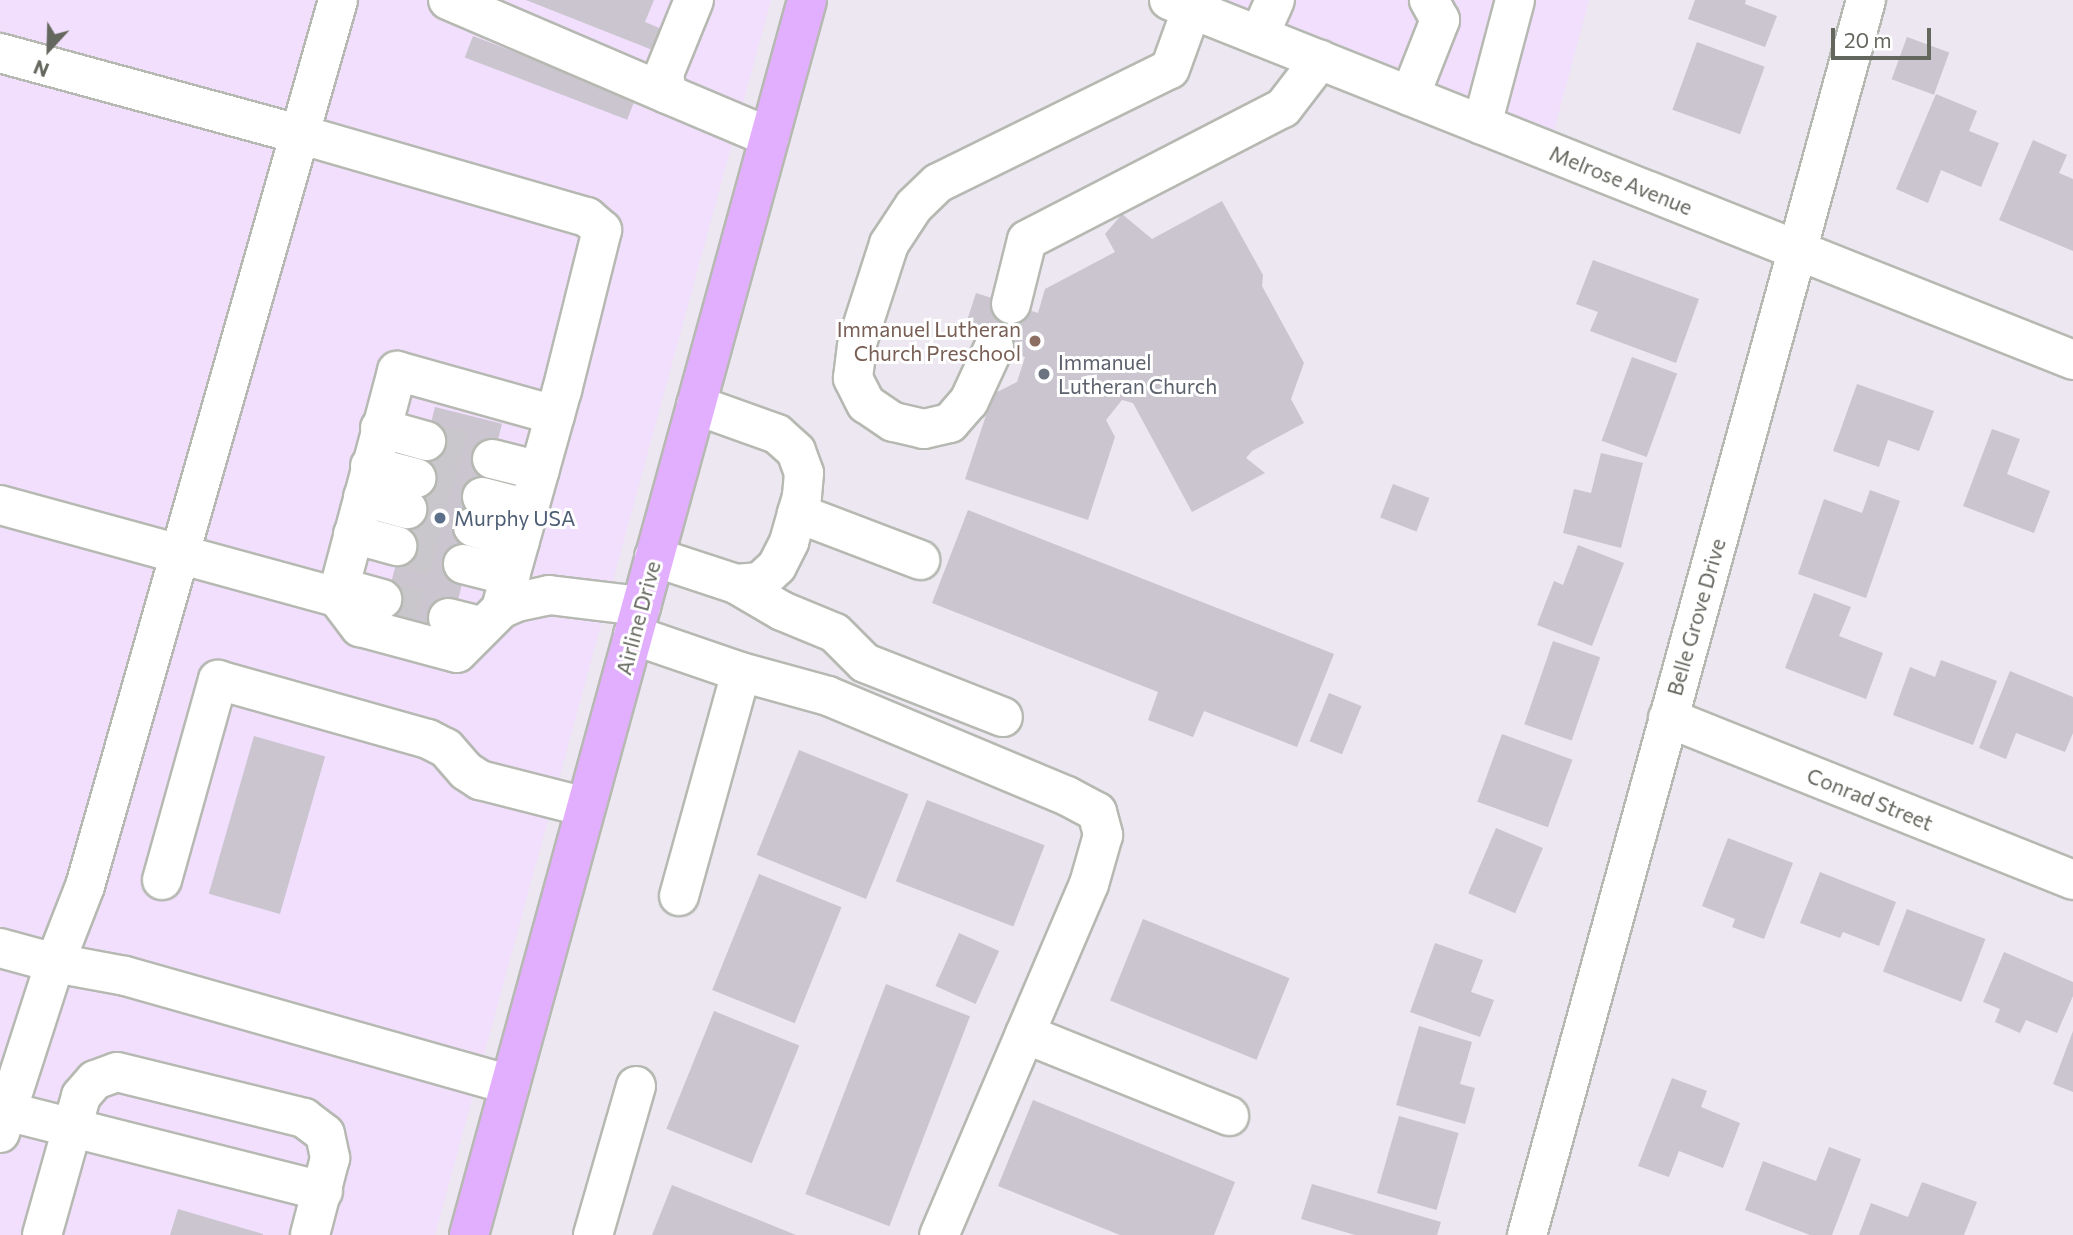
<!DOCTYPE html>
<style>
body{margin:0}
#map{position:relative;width:2073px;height:1235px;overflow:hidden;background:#ece7f0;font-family:Commissioner,sans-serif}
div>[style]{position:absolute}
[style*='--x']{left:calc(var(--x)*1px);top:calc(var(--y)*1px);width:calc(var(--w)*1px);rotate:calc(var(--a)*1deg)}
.commercial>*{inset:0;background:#f1dffd}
.building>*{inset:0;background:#cac5ce;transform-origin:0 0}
.minor-tunnel>*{height:38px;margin-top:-19px;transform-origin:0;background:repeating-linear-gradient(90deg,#cac7cc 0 38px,transparent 0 57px)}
.roads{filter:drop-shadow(2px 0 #b6b9b2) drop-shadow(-2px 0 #b6b9b2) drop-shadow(0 2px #b6b9b2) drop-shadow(0 -2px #b6b9b2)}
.minor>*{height:38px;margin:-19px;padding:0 19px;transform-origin:19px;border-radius:19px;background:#fff}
.major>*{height:38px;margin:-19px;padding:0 19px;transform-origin:19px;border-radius:19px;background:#e2affe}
.dots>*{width:19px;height:19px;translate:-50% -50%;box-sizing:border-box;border:4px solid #fff;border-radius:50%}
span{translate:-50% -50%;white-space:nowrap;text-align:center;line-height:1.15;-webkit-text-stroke:6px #fff;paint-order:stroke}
.street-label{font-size:21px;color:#64675e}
.education-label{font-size:21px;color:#785e54}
.right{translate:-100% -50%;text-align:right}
.worship-label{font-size:21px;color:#5b616d}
.left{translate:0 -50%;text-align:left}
.service-label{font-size:21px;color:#4e5e75}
.north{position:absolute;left:14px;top:14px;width:70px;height:70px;-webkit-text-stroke:5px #fff;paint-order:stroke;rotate:202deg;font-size:19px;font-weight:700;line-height:28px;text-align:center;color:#64675e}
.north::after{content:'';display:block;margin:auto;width:24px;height:32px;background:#64675e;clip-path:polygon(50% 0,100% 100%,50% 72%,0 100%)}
.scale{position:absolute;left:1831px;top:28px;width:100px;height:32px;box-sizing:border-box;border:4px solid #64675e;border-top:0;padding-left:9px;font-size:21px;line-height:24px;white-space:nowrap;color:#64675e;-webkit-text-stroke:5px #fff;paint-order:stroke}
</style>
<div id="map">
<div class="commercial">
<div style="clip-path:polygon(0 0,771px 0,435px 1235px,0 1235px)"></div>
<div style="clip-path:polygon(1213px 0,1589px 0,1552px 138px)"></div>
</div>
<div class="building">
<div style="clip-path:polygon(526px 0,654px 0,645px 22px,664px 30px,655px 51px)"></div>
<div style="clip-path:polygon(1695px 0,1746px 0,1745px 4px,1777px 16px,1765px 47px,1688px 19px)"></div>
<div style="left:473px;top:36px;width:174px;height:23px;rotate:21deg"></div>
<div style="left:1907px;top:37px;width:45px;height:45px;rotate:20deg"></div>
<div style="left:1697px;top:42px;width:72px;height:72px;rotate:20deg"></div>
<div style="clip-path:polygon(1936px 94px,1977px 111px,1969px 131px,1999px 143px,1981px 187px,1941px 170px,1928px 203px,1896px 189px)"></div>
<div style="clip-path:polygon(2033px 140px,2067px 155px,2059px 173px,2073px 179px,2073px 251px,1999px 220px)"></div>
<div style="clip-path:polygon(1222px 201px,1263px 275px,1262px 286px,1304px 363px,1291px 399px,1304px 423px,1252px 451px,1246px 458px,1265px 473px,1192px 512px,1133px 403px,1122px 400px,1106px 420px,1115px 437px,1088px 520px,965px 479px,993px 394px,1017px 382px,1025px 357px,962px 336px,976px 293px,1038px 313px,1045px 289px,1115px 252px,1105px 234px,1122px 214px,1152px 239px)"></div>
<div style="clip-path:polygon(1593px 260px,1699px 299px,1676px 363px,1590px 331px,1598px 312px,1576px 304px)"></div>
<div style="left:1632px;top:357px;width:48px;height:89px;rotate:20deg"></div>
<div style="clip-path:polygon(1857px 384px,1934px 411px,1919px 451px,1888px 440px,1879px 467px,1833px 451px)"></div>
<div style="left:435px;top:407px;width:69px;height:219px;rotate:14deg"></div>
<div style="clip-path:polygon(1992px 429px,2020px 439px,2007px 474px,2050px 491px,2034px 533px,1963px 506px)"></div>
<div style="clip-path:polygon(1601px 453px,1643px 463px,1621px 548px,1563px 533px,1574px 489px,1591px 493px)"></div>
<div style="left:1393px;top:484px;width:39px;height:36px;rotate:21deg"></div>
<div style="clip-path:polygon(1870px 490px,1900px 501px,1866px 598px,1798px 574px,1824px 499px,1862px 513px)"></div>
<div style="clip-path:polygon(968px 510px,1334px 654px,1297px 747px,1204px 711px,1193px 737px,1148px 720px,1158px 692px,932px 603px)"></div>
<div style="clip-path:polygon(1578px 545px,1624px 563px,1592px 646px,1537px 625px,1554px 581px,1563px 585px)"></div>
<div style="clip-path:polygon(1814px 593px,1851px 607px,1839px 636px,1883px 653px,1866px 699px,1785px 668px)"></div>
<div style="left:1553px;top:641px;width:50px;height:88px;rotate:19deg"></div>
<div style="clip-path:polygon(1941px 660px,1997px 681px,1973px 745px,1893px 715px,1910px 667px,1935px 677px)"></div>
<div style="clip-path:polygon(2010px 671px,2073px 697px,2073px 733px,2065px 752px,2016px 733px,2006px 759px,1979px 748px)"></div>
<div style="left:1329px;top:693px;width:35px;height:52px;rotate:22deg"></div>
<div style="left:1502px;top:734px;width:75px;height:72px;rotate:20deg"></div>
<div style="left:254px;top:736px;width:74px;height:164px;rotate:16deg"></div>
<div style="left:799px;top:750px;width:118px;height:113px;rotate:22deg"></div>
<div style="left:927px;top:800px;width:126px;height:87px;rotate:21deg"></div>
<div style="left:1496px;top:828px;width:51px;height:71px;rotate:23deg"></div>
<div style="clip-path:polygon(1728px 838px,1793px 863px,1764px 939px,1732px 927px,1735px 919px,1702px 906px)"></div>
<div style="clip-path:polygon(1820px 872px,1896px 902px,1879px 946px,1843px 932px,1840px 938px,1800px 923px)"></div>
<div style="left:759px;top:874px;width:89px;height:125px;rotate:22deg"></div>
<div style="left:1907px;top:909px;width:84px;height:67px;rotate:21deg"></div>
<div style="left:1143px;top:919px;width:158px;height:88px;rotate:22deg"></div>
<div style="left:959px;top:933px;width:44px;height:58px;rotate:24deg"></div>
<div style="clip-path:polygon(1435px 943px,1483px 960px,1471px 992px,1494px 1000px,1480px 1037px,1410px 1012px)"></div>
<div style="clip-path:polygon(2004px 952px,2073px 982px,2073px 996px,2057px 1033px,2026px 1020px,2020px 1033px,1995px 1022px,2000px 1009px,1983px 1002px)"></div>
<div style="left:886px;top:984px;width:90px;height:225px;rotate:21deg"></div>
<div style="left:714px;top:1011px;width:92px;height:127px;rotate:22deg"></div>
<div style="clip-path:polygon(1419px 1026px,1472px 1042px,1460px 1084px,1475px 1088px,1465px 1124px,1396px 1105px)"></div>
<div style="clip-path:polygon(2073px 1031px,2073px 1092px,2053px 1084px)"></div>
<div style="clip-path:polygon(1672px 1078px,1707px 1091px,1701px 1107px,1740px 1123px,1723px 1168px,1679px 1151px,1669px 1177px,1638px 1166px)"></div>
<div style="clip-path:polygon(1033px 1100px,1235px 1182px,1214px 1235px,1120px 1235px,998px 1186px)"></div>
<div style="left:1399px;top:1116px;width:62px;height:80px;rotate:16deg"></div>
<div style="clip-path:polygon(1829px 1147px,1861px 1159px,1832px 1235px,1810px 1235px,1745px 1210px,1763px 1161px,1816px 1181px)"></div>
<div style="clip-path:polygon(1922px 1182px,1977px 1202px,1964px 1235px,1859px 1235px,1871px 1203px,1908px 1217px)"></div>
<div style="clip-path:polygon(1312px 1184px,1441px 1222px,1437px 1235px,1355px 1235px,1301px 1219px)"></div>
<div style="clip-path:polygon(672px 1185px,796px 1235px,652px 1235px)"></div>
<div style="clip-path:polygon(178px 1209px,263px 1234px,263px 1235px,170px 1235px)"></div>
</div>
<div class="minor-tunnel">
<div style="--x:426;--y:441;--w:68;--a:15.3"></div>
<div style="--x:416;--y:478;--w:69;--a:16.1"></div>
<div style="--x:407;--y:509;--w:68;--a:15.3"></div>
<div style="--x:397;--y:546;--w:68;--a:15.3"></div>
<div style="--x:382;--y:599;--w:69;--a:16.1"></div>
</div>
<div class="roads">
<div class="minor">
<div style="--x:448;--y:0;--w:238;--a:23.2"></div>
<div style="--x:694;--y:0;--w:80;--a:112.1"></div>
<div style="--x:664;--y:74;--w:20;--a:81"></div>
<div style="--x:667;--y:94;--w:111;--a:22.9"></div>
<div style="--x:1169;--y:0;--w:973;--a:21.71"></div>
<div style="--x:1259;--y:36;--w:39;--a:-66"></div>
<div style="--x:0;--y:53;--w:310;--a:15.2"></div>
<div style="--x:299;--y:134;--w:300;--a:16.1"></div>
<div style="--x:587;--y:217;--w:20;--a:41"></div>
<div style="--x:602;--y:230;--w:165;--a:104"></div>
<div style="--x:562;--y:390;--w:227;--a:105.6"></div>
<div style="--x:1410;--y:96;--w:82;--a:-68.5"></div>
<div style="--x:1440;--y:20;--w:23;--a:-119"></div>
<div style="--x:1482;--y:125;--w:129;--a:-75.2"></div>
<div style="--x:1011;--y:304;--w:66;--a:-76"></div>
<div style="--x:1027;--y:240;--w:288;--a:-27.3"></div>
<div style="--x:1283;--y:108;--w:61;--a:-52.4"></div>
<div style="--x:994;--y:347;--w:60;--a:114.8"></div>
<div style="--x:969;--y:401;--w:29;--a:131"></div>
<div style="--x:950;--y:423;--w:27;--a:167"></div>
<div style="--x:924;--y:429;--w:32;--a:-167"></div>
<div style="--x:893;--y:422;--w:32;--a:-146"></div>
<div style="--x:866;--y:404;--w:29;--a:-117"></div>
<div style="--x:853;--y:378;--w:38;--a:-83"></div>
<div style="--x:858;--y:340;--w:101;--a:-72.1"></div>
<div style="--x:889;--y:244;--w:45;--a:-56.7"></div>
<div style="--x:914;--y:206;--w:33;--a:-44"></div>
<div style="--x:938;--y:183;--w:258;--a:-26.2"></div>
<div style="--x:1170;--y:69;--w:73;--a:-70.1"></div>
<div style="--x:380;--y:428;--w:48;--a:15.8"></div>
<div style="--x:492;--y:459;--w:49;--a:14"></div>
<div style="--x:370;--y:466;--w:48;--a:14.6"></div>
<div style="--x:363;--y:497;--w:46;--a:15.3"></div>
<div style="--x:482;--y:497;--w:49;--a:14.3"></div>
<div style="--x:0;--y:505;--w:349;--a:15.3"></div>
<div style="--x:337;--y:597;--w:38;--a:53"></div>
<div style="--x:360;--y:627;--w:100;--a:15"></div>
<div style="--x:457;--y:653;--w:62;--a:-45"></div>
<div style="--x:501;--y:609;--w:17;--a:-24"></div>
<div style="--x:517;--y:602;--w:33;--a:-12"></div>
<div style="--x:549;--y:595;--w:93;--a:6.8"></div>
<div style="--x:797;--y:513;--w:132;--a:20.9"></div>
<div style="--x:473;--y:527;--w:49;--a:16.6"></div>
<div style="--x:353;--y:534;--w:46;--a:15.3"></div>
<div style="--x:654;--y:557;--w:86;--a:18.2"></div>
<div style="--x:736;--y:584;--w:24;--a:-5"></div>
<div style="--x:760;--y:582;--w:23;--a:-43"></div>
<div style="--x:777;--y:566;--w:27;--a:-63"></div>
<div style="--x:789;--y:542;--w:48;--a:-74.2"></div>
<div style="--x:802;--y:496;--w:23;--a:-85"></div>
<div style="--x:804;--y:473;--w:23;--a:-110"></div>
<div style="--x:796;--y:451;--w:25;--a:-138"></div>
<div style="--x:777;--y:434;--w:86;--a:-160.3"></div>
<div style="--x:463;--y:564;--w:49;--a:14.3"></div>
<div style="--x:736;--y:584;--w:53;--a:30.4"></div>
<div style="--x:782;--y:611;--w:57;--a:22.5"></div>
<div style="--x:835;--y:633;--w:42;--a:45"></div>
<div style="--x:865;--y:663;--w:148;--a:21.4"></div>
<div style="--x:339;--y:587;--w:45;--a:15.6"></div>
<div style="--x:337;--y:597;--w:234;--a:-75.1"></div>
<div style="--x:397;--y:371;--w:164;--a:15.6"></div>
<div style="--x:448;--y:618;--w:36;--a:14"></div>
<div style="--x:633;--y:635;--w:114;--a:18.9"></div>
<div style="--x:741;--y:672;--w:90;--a:15.4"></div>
<div style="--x:828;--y:696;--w:259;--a:22.7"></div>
<div style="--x:1067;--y:796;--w:34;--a:28"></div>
<div style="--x:1097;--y:812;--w:24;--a:75"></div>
<div style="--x:1103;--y:835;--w:51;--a:105.9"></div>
<div style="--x:1089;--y:884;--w:382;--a:113.1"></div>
<div style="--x:1668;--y:718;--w:436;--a:21.8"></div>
<div style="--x:162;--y:880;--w:208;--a:-74.4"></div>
<div style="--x:218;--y:680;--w:218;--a:15.7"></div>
<div style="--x:428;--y:739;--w:20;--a:27"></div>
<div style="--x:446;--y:748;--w:30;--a:49"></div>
<div style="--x:466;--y:771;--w:17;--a:33"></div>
<div style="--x:480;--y:780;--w:109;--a:14.3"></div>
<div style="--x:679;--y:896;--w:232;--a:-74.5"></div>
<div style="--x:0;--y:948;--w:57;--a:15.3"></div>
<div style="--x:55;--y:963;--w:71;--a:10.5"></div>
<div style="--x:125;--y:976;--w:400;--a:15.8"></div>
<div style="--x:1025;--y:1034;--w:220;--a:21.9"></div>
<div style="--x:6;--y:1111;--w:327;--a:14.2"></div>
<div style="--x:0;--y:1133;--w:179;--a:-72.1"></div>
<div style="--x:55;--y:963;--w:83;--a:-68.7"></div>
<div style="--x:85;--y:886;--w:921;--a:-74.06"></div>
<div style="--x:42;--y:1235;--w:144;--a:-74.3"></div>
<div style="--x:81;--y:1096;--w:21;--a:-49"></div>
<div style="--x:95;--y:1080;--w:23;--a:-20"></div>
<div style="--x:117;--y:1072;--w:193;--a:13.8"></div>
<div style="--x:304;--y:1118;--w:26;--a:37"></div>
<div style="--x:325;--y:1134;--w:25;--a:78"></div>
<div style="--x:330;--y:1158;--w:80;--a:104.6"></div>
<div style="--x:593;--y:1235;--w:155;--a:-73.9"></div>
<div style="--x:1527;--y:1235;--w:1281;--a:-74.65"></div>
</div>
<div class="major">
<div style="--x:469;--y:1235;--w:1280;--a:-74.69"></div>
</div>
</div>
<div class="dots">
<div style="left:1035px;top:341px;background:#8d6e63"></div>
<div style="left:1044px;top:374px;background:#6b7280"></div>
<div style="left:440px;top:518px;background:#5c6f8a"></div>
</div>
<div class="street-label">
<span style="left:1621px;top:180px;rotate:22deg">Melrose Avenue</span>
<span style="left:1696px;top:617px;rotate:-74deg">Belle Grove Drive</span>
<span style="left:638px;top:618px;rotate:-75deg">Airline Drive</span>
<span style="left:1870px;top:799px;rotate:22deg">Conrad Street</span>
</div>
<div class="education-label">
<span class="right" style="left:1021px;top:341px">Immanuel Lutheran<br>Church Preschool</span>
</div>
<div class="worship-label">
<span class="left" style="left:1058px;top:374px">Immanuel<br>Lutheran Church</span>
</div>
<div class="service-label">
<span class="left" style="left:454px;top:518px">Murphy USA</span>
</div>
<div class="north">N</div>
<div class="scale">20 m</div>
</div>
